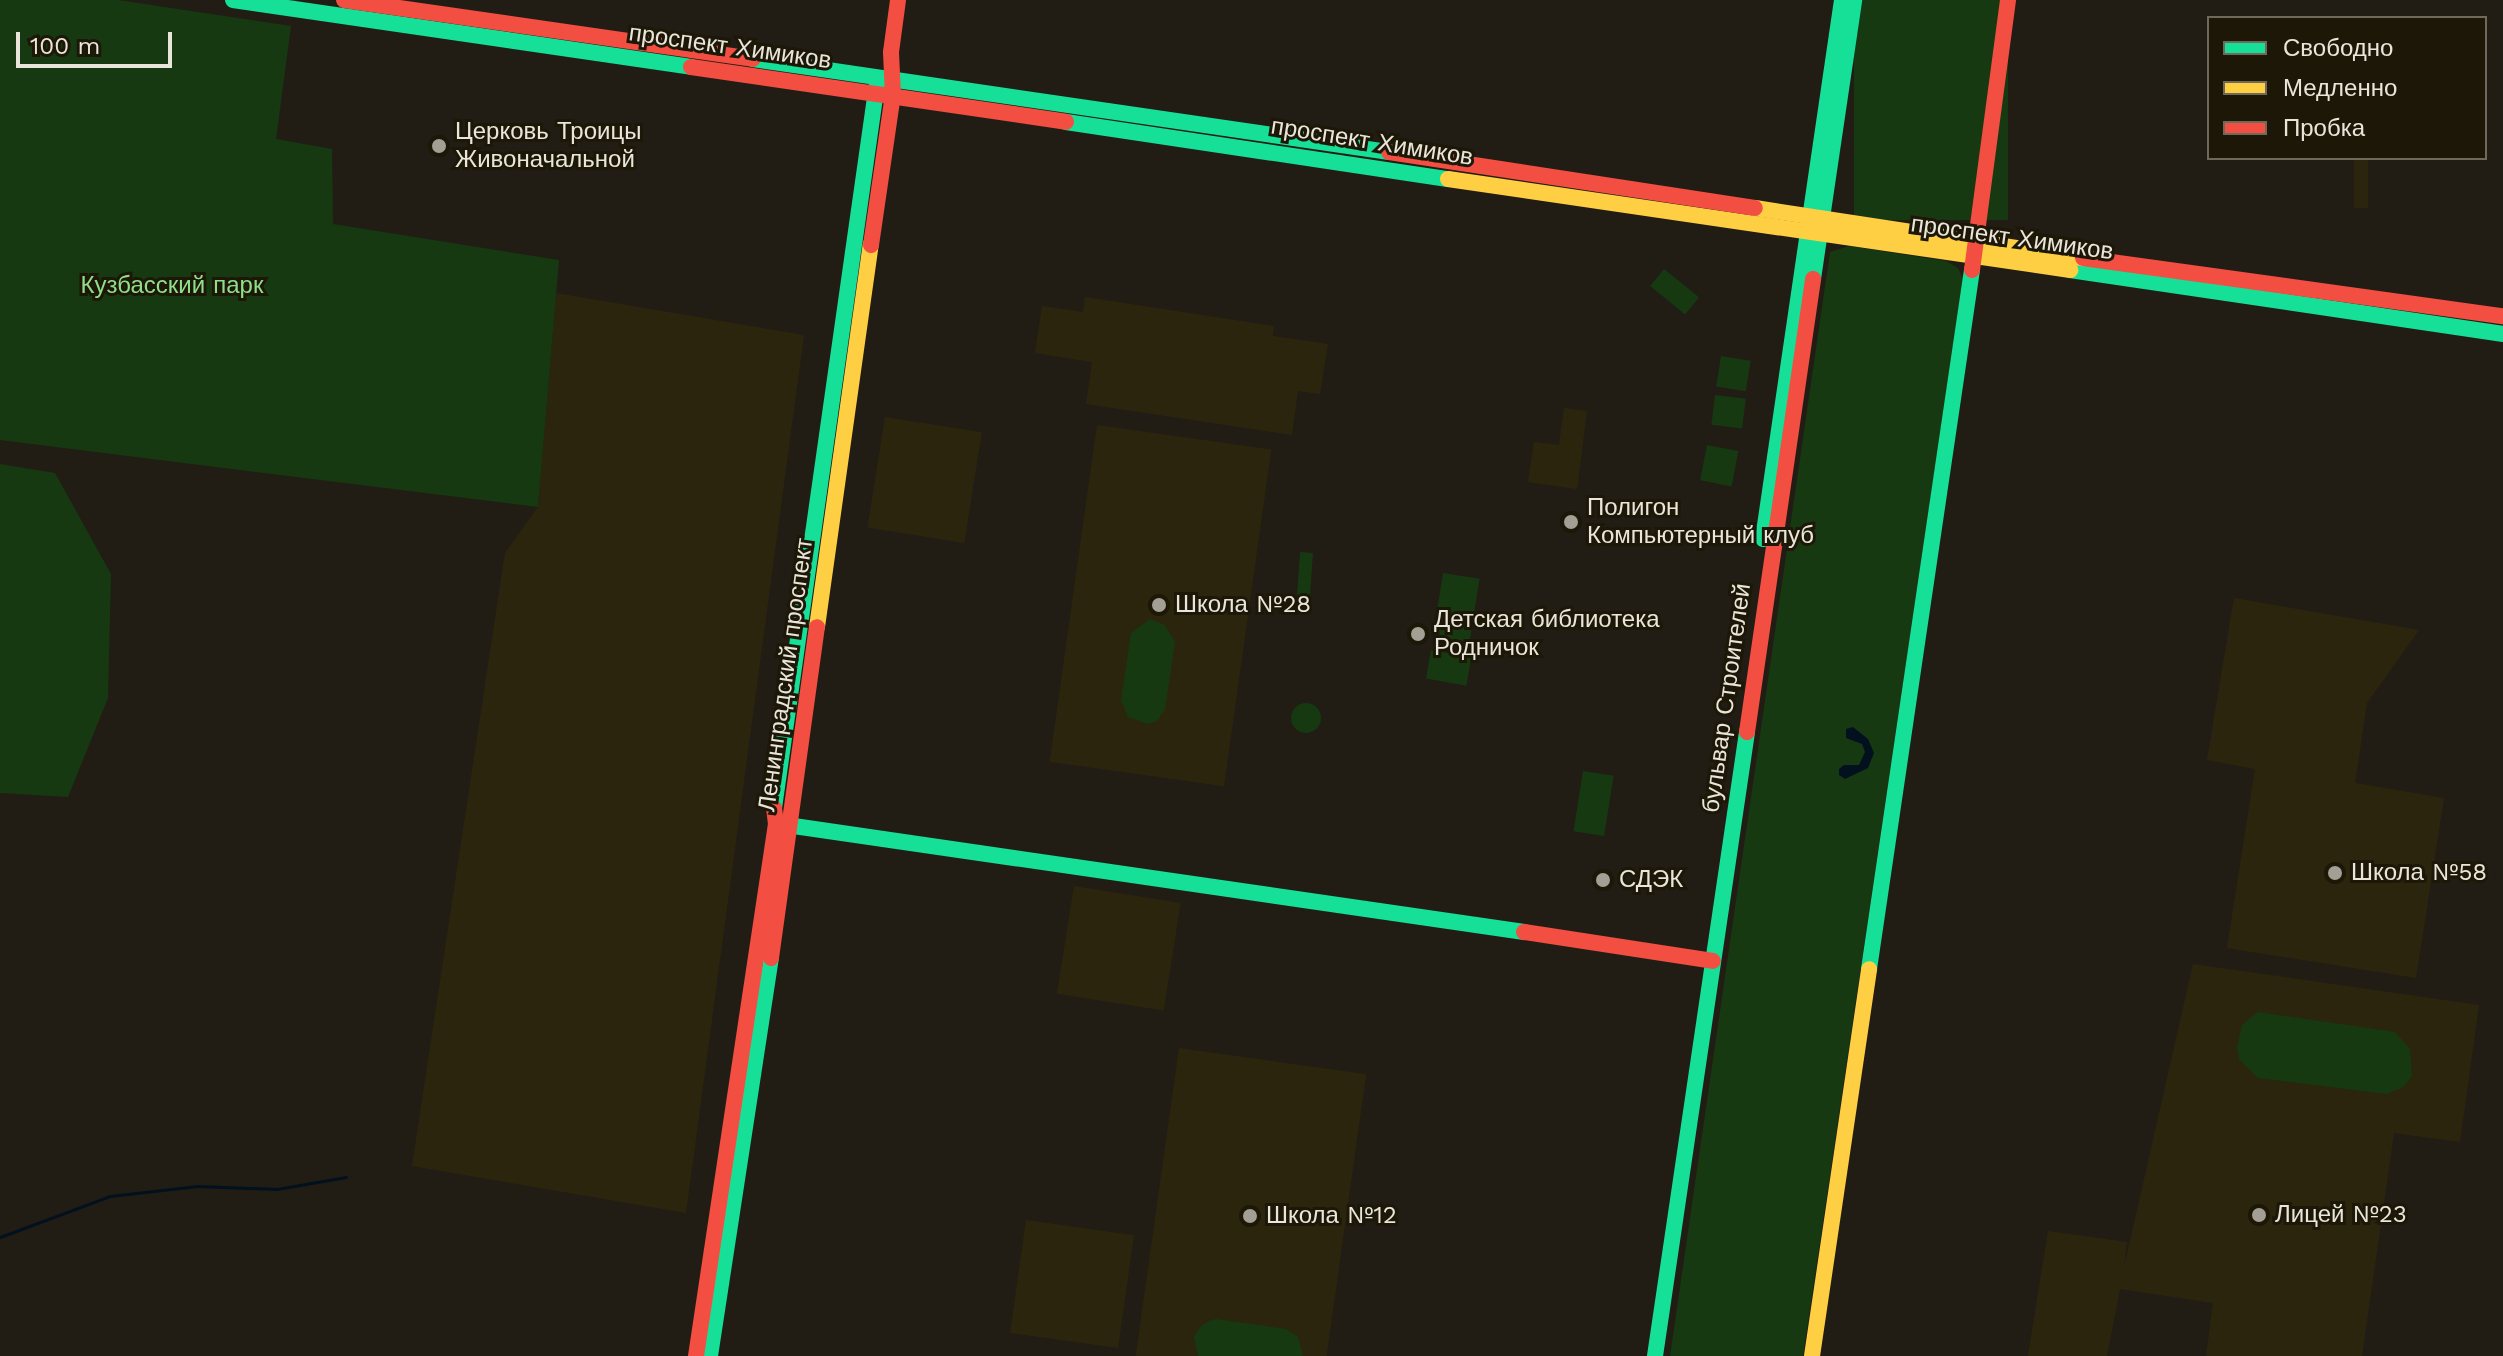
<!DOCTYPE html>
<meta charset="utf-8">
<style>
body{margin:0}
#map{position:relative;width:2503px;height:1356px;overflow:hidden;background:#211d14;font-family:"Work Sans",sans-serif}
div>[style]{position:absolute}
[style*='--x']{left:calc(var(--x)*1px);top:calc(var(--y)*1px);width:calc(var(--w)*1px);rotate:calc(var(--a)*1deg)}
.built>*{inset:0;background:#2c250e;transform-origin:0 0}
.green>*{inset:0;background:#163912;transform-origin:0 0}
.round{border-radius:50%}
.water>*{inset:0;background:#03111f}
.stream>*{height:3px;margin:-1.5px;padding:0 1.5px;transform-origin:1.5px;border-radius:1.5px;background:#03111f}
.fast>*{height:16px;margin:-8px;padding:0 8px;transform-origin:8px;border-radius:8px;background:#16e098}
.slow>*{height:16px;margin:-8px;padding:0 8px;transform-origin:8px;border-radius:8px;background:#ffcf43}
.jam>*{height:16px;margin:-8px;padding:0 8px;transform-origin:8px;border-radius:8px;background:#f24e42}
.dots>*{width:22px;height:22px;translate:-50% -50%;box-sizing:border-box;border:4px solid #1c1706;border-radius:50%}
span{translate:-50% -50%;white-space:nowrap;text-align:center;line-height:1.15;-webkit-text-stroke:6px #1c1706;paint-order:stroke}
.street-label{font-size:24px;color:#e9e5da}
.poi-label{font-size:24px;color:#e9e5da}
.left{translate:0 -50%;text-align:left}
.park-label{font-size:24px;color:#8fdf89}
.legend{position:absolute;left:2207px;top:16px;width:280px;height:144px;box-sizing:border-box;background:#1c1706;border:2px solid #6e695b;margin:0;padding:10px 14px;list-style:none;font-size:24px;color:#e9e5da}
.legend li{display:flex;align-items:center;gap:16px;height:40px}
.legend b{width:40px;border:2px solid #6e695b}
.scale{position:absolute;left:16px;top:32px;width:156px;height:36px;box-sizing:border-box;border:4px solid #e9e5da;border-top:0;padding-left:10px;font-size:24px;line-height:28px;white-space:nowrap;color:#e9e5da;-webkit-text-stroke:6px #1c1706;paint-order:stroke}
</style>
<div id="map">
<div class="built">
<div style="left:2354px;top:158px;width:14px;height:50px"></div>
<div style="clip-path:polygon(556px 293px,804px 335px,686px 1213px,412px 1166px,505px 553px,538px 507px)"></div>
<div style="clip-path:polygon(1085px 297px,1274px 326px,1273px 336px,1328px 344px,1320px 394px,1298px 391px,1292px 435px,1086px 404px,1092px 362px,1035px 353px,1042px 306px,1083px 312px)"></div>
<div style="clip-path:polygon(1564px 408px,1587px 411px,1577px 489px,1528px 482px,1534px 442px,1559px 445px)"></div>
<div style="left:885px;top:417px;width:98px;height:112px;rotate:9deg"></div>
<div style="left:1097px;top:425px;width:176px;height:340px;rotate:8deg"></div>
<div style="clip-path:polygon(2234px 598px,2419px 630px,2367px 703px,2355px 783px,2444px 798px,2416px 978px,2227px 948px,2255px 769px,2207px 760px)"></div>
<div style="left:1074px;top:886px;width:108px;height:109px;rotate:9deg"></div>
<div style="clip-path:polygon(2193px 964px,2479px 1005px,2460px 1142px,2394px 1133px,2362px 1356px,2206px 1356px,2213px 1303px,2120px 1289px,2107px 1356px,2028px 1356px,2048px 1231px,2127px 1242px,2124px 1267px)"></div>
<div style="left:1179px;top:1048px;width:189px;height:312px;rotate:8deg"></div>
<div style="left:1026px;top:1220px;width:109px;height:114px;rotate:8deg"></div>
</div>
<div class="green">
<div style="clip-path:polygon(0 0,118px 0,291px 26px,276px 139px,332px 149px,333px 224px,559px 260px,538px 507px,0 440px)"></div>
<div style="left:1854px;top:0;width:154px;height:220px"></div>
<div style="clip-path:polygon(1849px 246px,1946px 261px,1958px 268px,1963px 279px,1803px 1356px,1670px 1356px,1830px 252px)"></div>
<div style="left:1664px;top:269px;width:45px;height:22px;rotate:39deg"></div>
<div style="left:1721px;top:356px;width:30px;height:31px;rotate:9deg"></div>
<div style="left:1715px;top:395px;width:31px;height:30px;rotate:7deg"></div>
<div style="left:1707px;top:445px;width:32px;height:36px;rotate:11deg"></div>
<div style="clip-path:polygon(0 464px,55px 473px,111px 574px,108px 698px,68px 797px,0 793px)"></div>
<div style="left:1300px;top:552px;width:13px;height:48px;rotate:4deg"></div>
<div style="left:1443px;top:573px;width:37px;height:64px;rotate:9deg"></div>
<div style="clip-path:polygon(1150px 619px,1165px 625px,1175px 642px,1165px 709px,1157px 721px,1147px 724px,1128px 717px,1121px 700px,1131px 633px)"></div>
<div style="left:1431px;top:650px;width:41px;height:29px;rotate:10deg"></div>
<div class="round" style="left:1291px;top:703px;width:30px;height:30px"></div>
<div style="left:1583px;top:771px;width:31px;height:61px;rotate:9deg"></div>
<div style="clip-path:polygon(2258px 1012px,2395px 1032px,2410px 1049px,2412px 1076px,2403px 1087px,2387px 1094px,2258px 1078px,2239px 1059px,2237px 1047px,2242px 1025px)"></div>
<div style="clip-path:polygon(1215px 1319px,1286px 1329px,1298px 1337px,1303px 1356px,1198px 1356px,1194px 1336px,1202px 1325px)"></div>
</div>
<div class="water">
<div style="clip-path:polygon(1853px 727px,1868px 739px,1874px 753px,1868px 768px,1845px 779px,1839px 775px,1839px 769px,1844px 765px,1859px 765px,1865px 752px,1862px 744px,1846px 738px,1846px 729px)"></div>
</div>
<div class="stream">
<div style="--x:0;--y:1237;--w:117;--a:-20.4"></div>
<div style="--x:110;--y:1196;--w:88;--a:-6.6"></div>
<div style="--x:197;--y:1186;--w:80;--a:2.1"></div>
<div style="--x:277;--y:1189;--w:70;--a:-9.9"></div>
</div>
<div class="fast">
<div style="--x:233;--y:0;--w:463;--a:8.3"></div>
<div style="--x:753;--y:59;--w:643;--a:8.32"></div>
<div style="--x:1066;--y:122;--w:386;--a:8.5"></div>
<div style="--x:2070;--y:270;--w:438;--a:8.4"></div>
<div style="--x:1813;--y:279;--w:282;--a:-81.6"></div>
<div style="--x:1763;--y:539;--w:545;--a:-81.66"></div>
<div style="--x:774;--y:808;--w:732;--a:-81.91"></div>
<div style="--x:780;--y:824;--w:752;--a:8.26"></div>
<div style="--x:1869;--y:969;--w:707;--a:-81.62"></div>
<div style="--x:710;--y:1356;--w:403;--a:-81.3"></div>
<div style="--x:1655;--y:1356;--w:631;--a:-81.61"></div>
</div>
<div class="slow">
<div style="--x:1448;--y:179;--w:629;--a:8.32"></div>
<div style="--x:1755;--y:208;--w:332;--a:8.7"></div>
<div style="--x:817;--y:627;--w:386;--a:-82"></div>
<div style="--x:1812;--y:1356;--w:391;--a:-81.6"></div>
</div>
<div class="jam">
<div style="--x:344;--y:0;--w:413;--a:8.2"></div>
<div style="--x:691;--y:67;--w:379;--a:8.3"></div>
<div style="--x:1389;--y:152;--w:370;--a:8.7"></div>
<div style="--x:871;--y:245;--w:152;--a:-81.7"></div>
<div style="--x:893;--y:95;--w:43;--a:-92.7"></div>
<div style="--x:891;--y:52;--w:52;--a:-82.3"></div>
<div style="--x:2083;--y:258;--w:424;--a:7.9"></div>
<div style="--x:1972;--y:270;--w:272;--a:-82.4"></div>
<div style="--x:1747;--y:732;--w:458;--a:-81.7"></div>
<div style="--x:1524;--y:932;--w:191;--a:8.7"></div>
<div style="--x:771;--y:958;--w:334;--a:-82.1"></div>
<div style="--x:696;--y:1356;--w:538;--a:-81.45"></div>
<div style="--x:776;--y:824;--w:16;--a:-97"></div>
</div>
<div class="dots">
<div style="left:439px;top:146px;background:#a39f95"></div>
<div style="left:1571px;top:522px;background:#a39f95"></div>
<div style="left:1159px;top:605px;background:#a39f95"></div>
<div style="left:1418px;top:634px;background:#a39f95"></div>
<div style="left:2335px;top:873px;background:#a39f95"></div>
<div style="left:1603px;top:880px;background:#a39f95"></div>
<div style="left:2259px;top:1215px;background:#a39f95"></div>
<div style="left:1250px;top:1216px;background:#a39f95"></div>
</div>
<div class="street-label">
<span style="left:730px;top:47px;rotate:8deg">проспект Химиков</span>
<span style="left:1372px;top:142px;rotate:9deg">проспект Химиков</span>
<span style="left:2012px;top:238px;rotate:8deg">проспект Химиков</span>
<span style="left:786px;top:675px;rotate:-82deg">Ленинградский проспект</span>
<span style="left:1727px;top:698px;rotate:-82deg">бульвар Строителей</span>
</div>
<div class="poi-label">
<span class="left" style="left:455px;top:146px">Церковь Троицы<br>Живоначальной</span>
<span class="left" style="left:1587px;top:522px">Полигон<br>Компьютерный клуб</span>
<span class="left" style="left:1175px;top:605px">Школа №28</span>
<span class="left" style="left:1434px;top:634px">Детская библиотека<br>Родничок</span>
<span class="left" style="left:2351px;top:873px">Школа №58</span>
<span class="left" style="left:1619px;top:880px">СДЭК</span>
<span class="left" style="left:2275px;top:1215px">Лицей №23</span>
<span class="left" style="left:1266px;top:1216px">Школа №12</span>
</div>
<div class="park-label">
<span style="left:172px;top:286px">Кузбасский парк</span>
</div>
<ul class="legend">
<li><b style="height:10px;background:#16e098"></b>Свободно</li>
<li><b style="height:10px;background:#ffcf43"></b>Медленно</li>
<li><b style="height:10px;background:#f24e42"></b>Пробка</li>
</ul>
<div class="scale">100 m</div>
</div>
